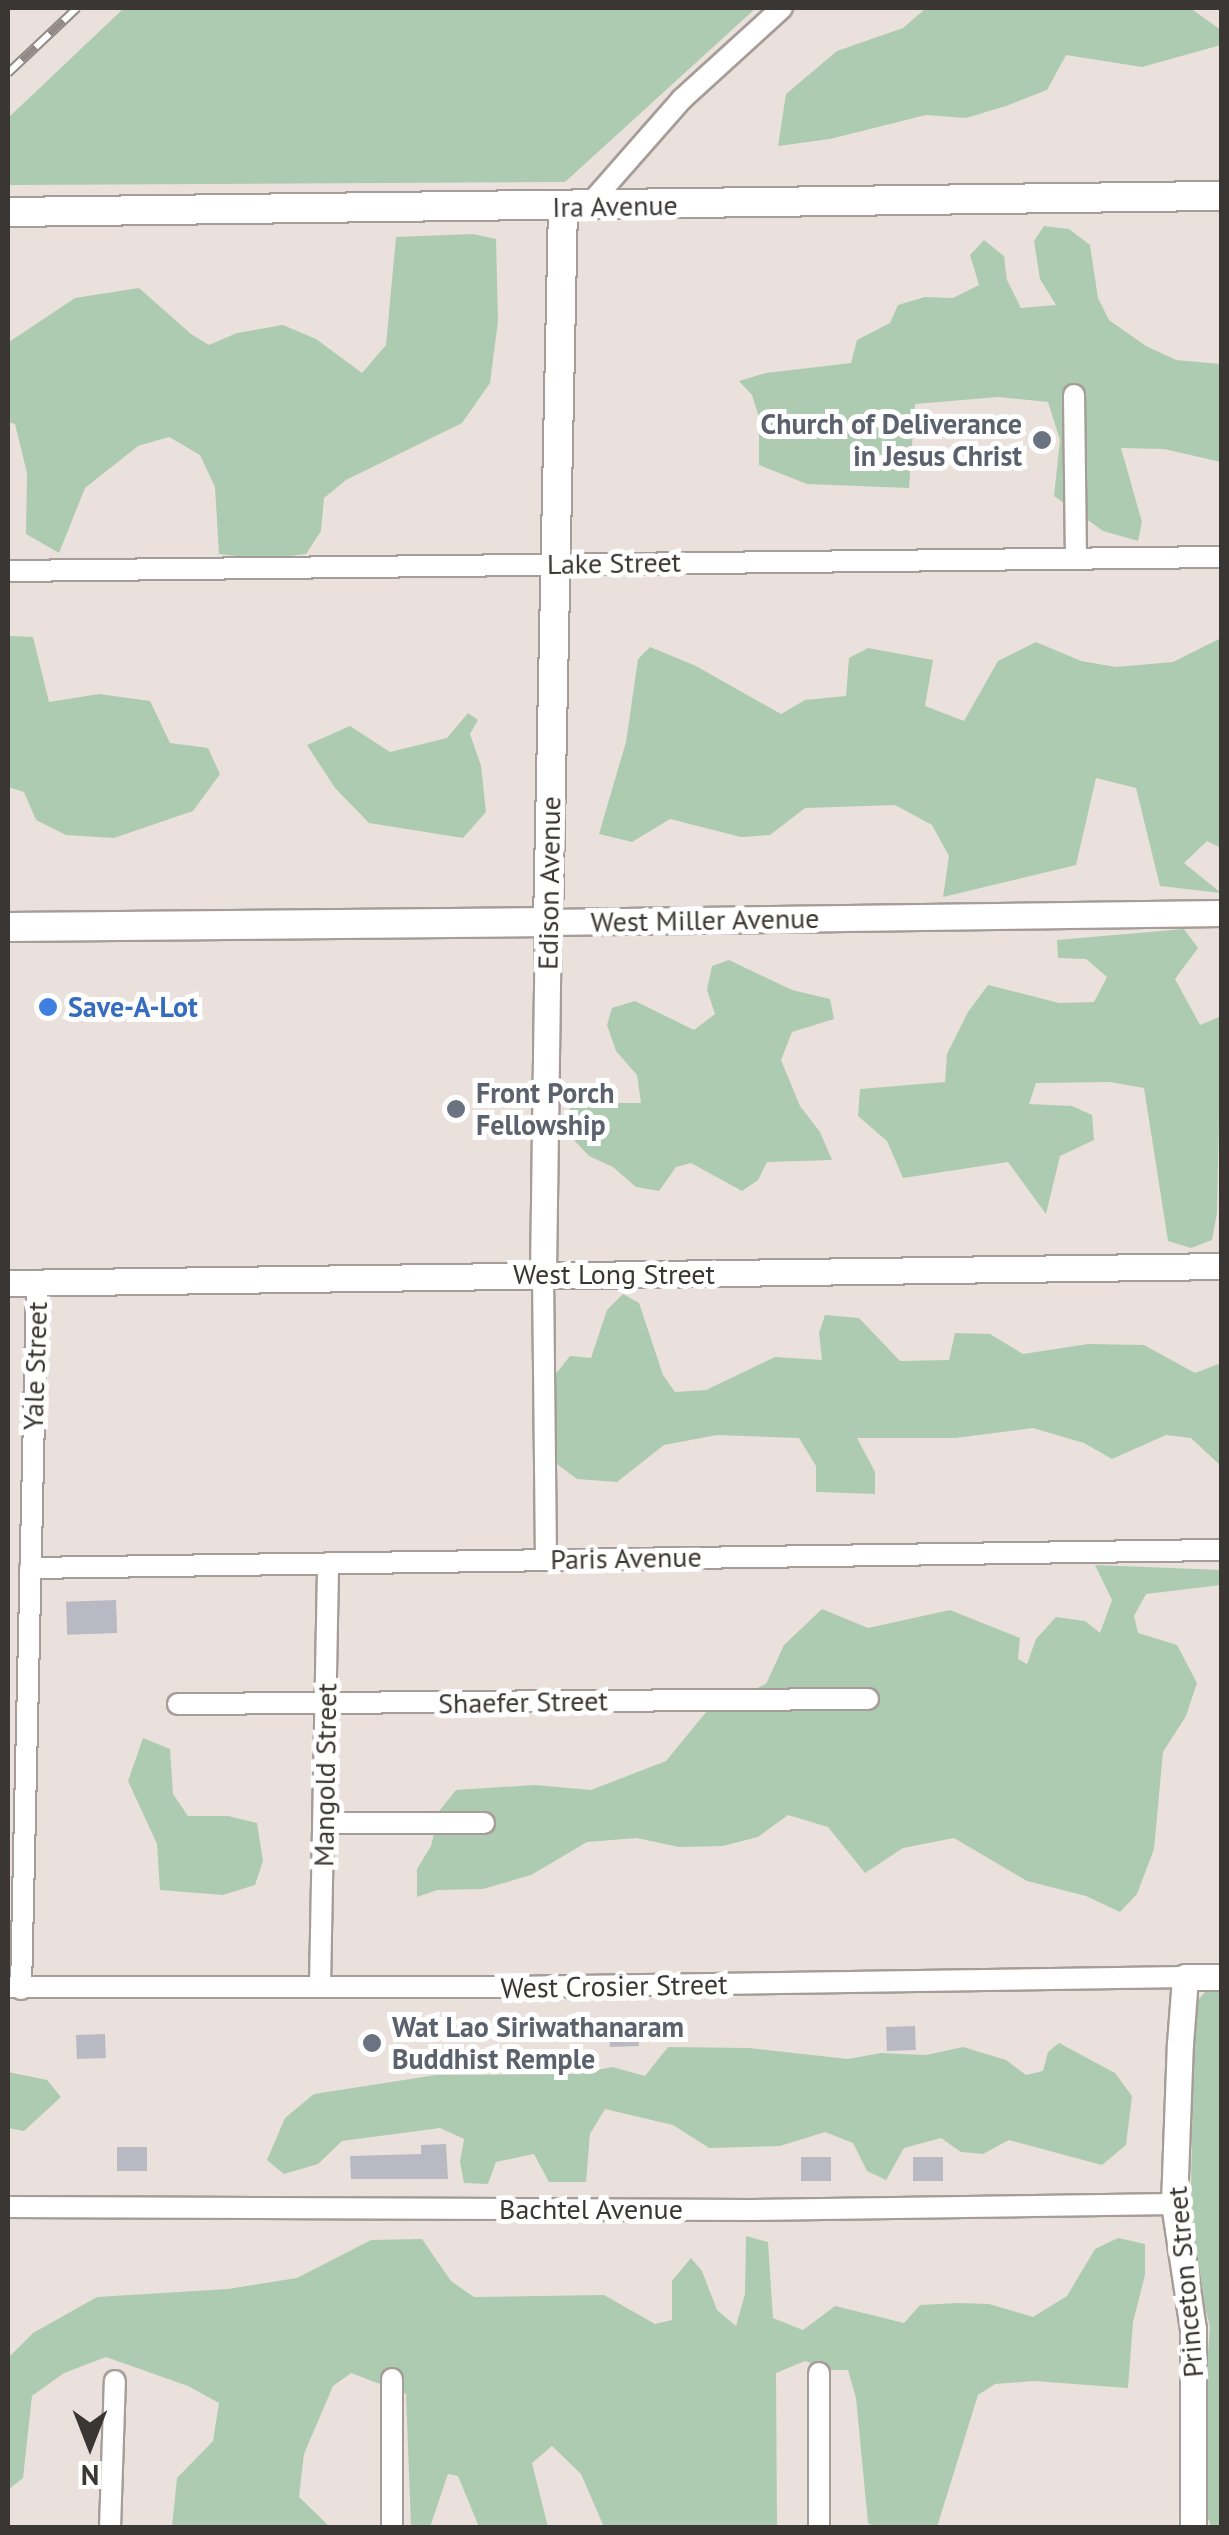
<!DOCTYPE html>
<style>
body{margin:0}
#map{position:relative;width:1229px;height:2535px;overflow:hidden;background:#ebe1dc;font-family:"PT Sans",sans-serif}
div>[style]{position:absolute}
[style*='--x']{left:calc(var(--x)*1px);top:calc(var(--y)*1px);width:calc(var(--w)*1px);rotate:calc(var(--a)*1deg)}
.green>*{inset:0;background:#adcbb0}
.building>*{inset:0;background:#b8b9c2;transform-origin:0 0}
.roads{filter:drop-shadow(2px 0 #a69d98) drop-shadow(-2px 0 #a69d98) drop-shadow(0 2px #a69d98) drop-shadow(0 -2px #a69d98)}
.minor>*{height:20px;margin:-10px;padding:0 10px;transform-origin:10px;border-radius:10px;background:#fff}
.tertiary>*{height:25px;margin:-12.5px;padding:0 12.5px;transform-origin:12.5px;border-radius:12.5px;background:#fff}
.secondary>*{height:28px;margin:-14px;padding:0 14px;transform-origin:14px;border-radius:14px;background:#fff}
.rail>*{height:10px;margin-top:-5px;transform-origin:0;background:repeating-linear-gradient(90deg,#fff 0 19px,#918a87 0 38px);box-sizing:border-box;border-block:2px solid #918a87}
.dots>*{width:28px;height:28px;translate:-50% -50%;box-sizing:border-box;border:5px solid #fff;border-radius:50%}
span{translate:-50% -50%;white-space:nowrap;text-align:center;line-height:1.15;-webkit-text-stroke:10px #fff;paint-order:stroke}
.street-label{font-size:28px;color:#3a3634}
.worship-label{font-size:28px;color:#5b616d;font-weight:700}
.right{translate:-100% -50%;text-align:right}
.left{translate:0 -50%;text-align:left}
.shop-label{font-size:28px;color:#366cbe;font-weight:700}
.frame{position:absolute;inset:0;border:10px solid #3a3634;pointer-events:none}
.north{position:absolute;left:40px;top:2395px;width:100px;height:100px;-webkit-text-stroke:8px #fff;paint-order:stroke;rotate:180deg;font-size:28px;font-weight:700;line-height:40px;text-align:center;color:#3a3634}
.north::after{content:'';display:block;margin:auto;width:35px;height:45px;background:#3a3634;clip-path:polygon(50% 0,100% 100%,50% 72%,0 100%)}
</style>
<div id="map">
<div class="green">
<div style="clip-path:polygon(124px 8px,756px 8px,565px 182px,8px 185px,8px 118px)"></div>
<div style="clip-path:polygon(926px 8px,1190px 8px,1221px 30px,1221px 45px,1142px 67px,1066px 55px,1047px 90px,1006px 106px,966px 118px,926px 115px,830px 139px,778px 146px,786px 94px,837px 51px,903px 28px)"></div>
<div style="clip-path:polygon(1044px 226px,1069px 229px,1090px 245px,1098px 298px,1109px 320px,1146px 346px,1176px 360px,1221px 364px,1221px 462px,1164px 449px,1121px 448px,1142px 522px,1138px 541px,1103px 531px,1054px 496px,1060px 440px,1048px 402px,998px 397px,915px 404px,909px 488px,807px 484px,759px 465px,759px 417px,752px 395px,739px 381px,766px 373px,851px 363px,857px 340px,890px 323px,898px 305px,925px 297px,953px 298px,979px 285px,970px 255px,984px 240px,1004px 256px,1007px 280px,1021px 308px,1056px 305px,1040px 279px,1034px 241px)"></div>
<div style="clip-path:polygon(473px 234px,496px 239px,498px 321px,490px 383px,462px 423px,346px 480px,324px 498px,321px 531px,306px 554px,263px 559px,219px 554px,215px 487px,200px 455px,169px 437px,138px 446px,85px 488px,59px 553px,26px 534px,27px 473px,15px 424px,8px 422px,9px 342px,75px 298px,139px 288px,191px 334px,209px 345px,237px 333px,283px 325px,316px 339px,362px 373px,386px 345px,396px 237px)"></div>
<div style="clip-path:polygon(10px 636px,33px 637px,49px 702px,99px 694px,150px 701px,170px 743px,208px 748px,220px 774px,193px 811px,114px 838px,66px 835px,36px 820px,24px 792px,8px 787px)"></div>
<div style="clip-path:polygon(1221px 638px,1221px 848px,1207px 841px,1184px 863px,1221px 893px,1160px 886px,1136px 788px,1096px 778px,1076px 865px,943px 897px,949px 856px,932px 825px,895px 805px,805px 808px,770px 835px,741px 837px,670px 819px,632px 842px,599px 834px,626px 742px,638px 659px,650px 647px,696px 666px,781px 714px,805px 700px,846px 696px,849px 658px,868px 648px,933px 660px,925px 706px,964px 721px,998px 661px,1036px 642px,1081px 661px,1116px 667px,1173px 662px)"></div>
<div style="clip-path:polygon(468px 713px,478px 720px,470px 734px,481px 766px,486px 812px,463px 838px,369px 823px,335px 788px,307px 745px,350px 726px,390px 752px,447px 738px)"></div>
<div style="clip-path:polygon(1184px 929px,1198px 948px,1175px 979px,1200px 1025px,1221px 1016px,1217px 1213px,1212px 1240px,1191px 1248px,1168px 1241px,1144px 1088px,1110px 1082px,1036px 1083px,1029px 1104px,1072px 1106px,1092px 1115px,1094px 1140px,1060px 1156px,1046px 1214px,1008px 1162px,903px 1178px,887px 1141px,858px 1116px,860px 1089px,945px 1082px,947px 1054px,968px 1012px,988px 985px,1059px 1003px,1094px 1002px,1107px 977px,1086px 959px,1058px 958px,1057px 940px)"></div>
<div style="clip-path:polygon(729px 960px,792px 990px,830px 999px,834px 1019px,792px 1032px,781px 1060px,800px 1106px,820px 1132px,832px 1160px,767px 1162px,758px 1180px,742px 1191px,691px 1163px,676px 1167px,659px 1191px,636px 1187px,613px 1167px,589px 1156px,572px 1138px,568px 1114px,572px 1103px,641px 1103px,637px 1075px,616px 1051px,607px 1025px,612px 1008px,635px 1001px,694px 1030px,715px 1014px,707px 990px,712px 966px)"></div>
<div style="clip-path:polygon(623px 1294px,639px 1303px,663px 1375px,675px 1392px,706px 1390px,775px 1357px,822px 1360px,819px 1333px,825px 1315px,859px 1318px,900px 1361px,949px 1360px,955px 1333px,990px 1334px,1023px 1354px,1088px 1344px,1144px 1345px,1195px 1373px,1221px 1363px,1221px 1466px,1191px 1438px,1166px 1435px,1112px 1459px,1084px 1443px,1033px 1428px,955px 1438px,857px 1438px,875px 1472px,875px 1494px,816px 1492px,816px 1466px,799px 1438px,717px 1435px,664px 1445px,617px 1482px,577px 1479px,557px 1464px,554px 1376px,570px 1356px,591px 1358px,607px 1310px)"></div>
<div style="clip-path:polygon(1095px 1565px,1221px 1570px,1221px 1585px,1146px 1594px,1134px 1616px,1138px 1633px,1177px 1645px,1197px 1683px,1186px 1716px,1163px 1752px,1154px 1849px,1137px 1894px,1120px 1912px,1086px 1896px,1027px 1881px,954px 1838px,903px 1848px,865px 1873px,828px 1827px,788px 1815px,758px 1837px,723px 1846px,679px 1847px,637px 1838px,587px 1842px,531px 1875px,483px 1889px,437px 1890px,417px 1897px,417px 1869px,431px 1846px,440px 1810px,456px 1790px,535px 1785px,591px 1790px,666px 1761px,707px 1711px,766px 1684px,784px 1645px,822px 1609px,868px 1628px,950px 1610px,1020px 1638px,1018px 1659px,1027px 1664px,1036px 1639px,1056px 1617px,1085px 1621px,1100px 1633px,1112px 1600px)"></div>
<div style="clip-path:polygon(143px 1738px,170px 1749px,173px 1794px,188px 1816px,228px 1816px,257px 1823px,263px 1861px,255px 1885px,223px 1895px,160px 1890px,157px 1844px,128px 1781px)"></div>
<div style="clip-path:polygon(1211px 1985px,1221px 1985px,1221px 2527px,1211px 2527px,1198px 2488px,1210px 2326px,1190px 2250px,1194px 2005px)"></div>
<div style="clip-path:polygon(1059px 2043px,1115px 2073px,1132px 2096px,1126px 2145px,1102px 2165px,1009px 2140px,983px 2154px,961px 2152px,941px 2138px,904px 2148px,886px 2180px,867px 2171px,853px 2143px,825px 2132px,780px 2146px,709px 2148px,673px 2125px,605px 2109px,590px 2134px,586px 2182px,549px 2182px,534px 2154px,496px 2162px,488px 2184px,464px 2183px,460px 2162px,464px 2139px,440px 2128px,342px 2141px,318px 2164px,284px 2174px,267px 2160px,285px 2118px,314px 2094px,436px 2075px,577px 2074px,612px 2067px,645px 2076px,668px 2047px,749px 2048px,848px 2059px,881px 2053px,926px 2055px,963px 2047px,1006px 2060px,1026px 2075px,1043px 2071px,1048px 2052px)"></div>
<div style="clip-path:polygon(8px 2072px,47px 2080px,61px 2097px,24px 2131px,8px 2128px)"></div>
<div style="clip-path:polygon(746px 2236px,768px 2242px,773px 2318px,803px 2330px,835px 2306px,904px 2323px,920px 2305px,958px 2303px,989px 2304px,1033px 2317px,1067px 2296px,1095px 2249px,1118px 2238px,1145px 2244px,1145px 2275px,1133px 2322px,1128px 2388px,1034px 2381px,995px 2384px,978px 2395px,937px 2527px,874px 2527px,868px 2523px,856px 2398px,848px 2370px,830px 2370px,805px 2361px,776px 2373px,777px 2527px,604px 2527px,581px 2474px,552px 2446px,532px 2463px,548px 2527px,479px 2527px,458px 2476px,448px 2474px,430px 2527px,411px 2527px,406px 2394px,351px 2373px,333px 2386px,304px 2454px,299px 2497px,330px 2527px,172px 2527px,177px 2478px,213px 2441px,219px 2403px,188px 2386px,106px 2357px,64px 2373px,32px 2396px,23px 2478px,8px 2490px,8px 2358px,33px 2333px,97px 2297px,228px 2289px,297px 2278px,371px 2240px,422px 2239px,451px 2281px,474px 2297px,604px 2295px,655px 2324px,672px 2320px,672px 2281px,691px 2258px,702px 2271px,717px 2310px,736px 2326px,745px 2294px)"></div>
</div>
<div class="building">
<div style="left:116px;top:1600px;width:33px;height:50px;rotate:88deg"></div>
<div style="left:638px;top:2022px;width:24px;height:29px;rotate:88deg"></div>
<div style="left:915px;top:2026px;width:24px;height:29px;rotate:88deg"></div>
<div style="left:105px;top:2034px;width:24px;height:29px;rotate:88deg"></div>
<div style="clip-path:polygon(446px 2144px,448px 2179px,351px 2179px,350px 2156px,421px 2154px,421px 2145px)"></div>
<div style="left:147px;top:2147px;width:24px;height:30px;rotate:90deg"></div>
<div style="left:831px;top:2157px;width:24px;height:30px;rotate:90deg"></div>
<div style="left:943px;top:2157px;width:24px;height:30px;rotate:90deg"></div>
</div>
<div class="roads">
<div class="minor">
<div style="--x:588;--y:206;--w:142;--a:-48.7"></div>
<div style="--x:682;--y:99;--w:135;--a:-42.3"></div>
<div style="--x:1074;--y:395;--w:163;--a:89.3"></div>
<div style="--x:8;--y:571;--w:1214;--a:-0.66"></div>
<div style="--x:543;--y:1273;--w:286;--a:89.4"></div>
<div style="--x:30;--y:1568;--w:1192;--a:-0.87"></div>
<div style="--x:178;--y:1704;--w:690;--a:-0.42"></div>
<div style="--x:325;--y:1823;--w:159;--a:0"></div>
<div style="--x:320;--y:1986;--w:423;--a:-88.9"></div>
<div style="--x:8;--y:1987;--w:500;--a:0"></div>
<div style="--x:508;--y:1987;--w:677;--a:-0.85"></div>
<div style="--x:21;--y:1989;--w:706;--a:-88.7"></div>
<div style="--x:8;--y:2207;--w:744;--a:0.23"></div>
<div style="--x:752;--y:2210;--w:422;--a:-0.8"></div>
<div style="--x:819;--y:2373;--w:155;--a:90"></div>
<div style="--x:110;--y:2528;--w:147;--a:-88.1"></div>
<div style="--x:392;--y:2528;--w:149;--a:-90"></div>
</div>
<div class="tertiary">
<div style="--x:543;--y:1273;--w:351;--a:-89.2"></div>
<div style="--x:548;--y:922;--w:674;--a:-0.77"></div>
<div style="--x:8;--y:1283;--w:1214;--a:-0.8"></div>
<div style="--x:1193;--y:2528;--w:199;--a:-90"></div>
<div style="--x:1193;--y:2329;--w:126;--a:-98.6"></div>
<div style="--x:1174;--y:2204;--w:160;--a:-87.9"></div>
<div style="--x:1180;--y:2044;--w:67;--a:-85.7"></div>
<div style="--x:1185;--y:1977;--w:37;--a:0"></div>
</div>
<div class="secondary">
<div style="--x:8;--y:212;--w:1214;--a:-0.76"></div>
<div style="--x:8;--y:927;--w:540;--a:-0.53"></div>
<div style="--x:548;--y:922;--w:715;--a:-88.8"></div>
</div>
</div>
<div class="rail">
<div style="--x:8;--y:73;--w:95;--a:-43.3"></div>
</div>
<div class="dots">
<div style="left:1042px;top:440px;background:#6b7280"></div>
<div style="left:48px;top:1007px;background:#3f7fe0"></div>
<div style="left:456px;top:1109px;background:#6b7280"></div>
<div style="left:372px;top:2043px;background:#6b7280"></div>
</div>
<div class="street-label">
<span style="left:615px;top:206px;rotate:-1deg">Ira Avenue</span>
<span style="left:614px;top:563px;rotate:-1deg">Lake Street</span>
<span style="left:549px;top:883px;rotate:-89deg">Edison Avenue</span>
<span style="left:705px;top:920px;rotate:-1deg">West Miller Avenue</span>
<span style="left:614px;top:1274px">West Long Street</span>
<span style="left:35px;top:1366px;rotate:-88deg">Yale Street</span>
<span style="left:626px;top:1558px;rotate:-1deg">Paris Avenue</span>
<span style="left:523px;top:1702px;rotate:-1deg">Shaefer Street</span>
<span style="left:325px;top:1775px;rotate:-89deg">Mangold Street</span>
<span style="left:614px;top:1986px;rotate:-1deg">West Crosier Street</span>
<span style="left:591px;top:2209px">Bachtel Avenue</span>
<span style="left:1185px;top:2282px;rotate:-95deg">Princeton Street</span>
</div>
<div class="worship-label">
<span class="right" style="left:1022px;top:440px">Church of Deliverance<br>in Jesus Christ</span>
<span class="left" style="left:476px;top:1109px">Front Porch<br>Fellowship</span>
<span class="left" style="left:392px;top:2043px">Wat Lao Siriwathanaram<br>Buddhist Remple</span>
</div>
<div class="shop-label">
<span class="left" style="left:68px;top:1007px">Save-A-Lot</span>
</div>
<div class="frame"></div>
<div class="north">N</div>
</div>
